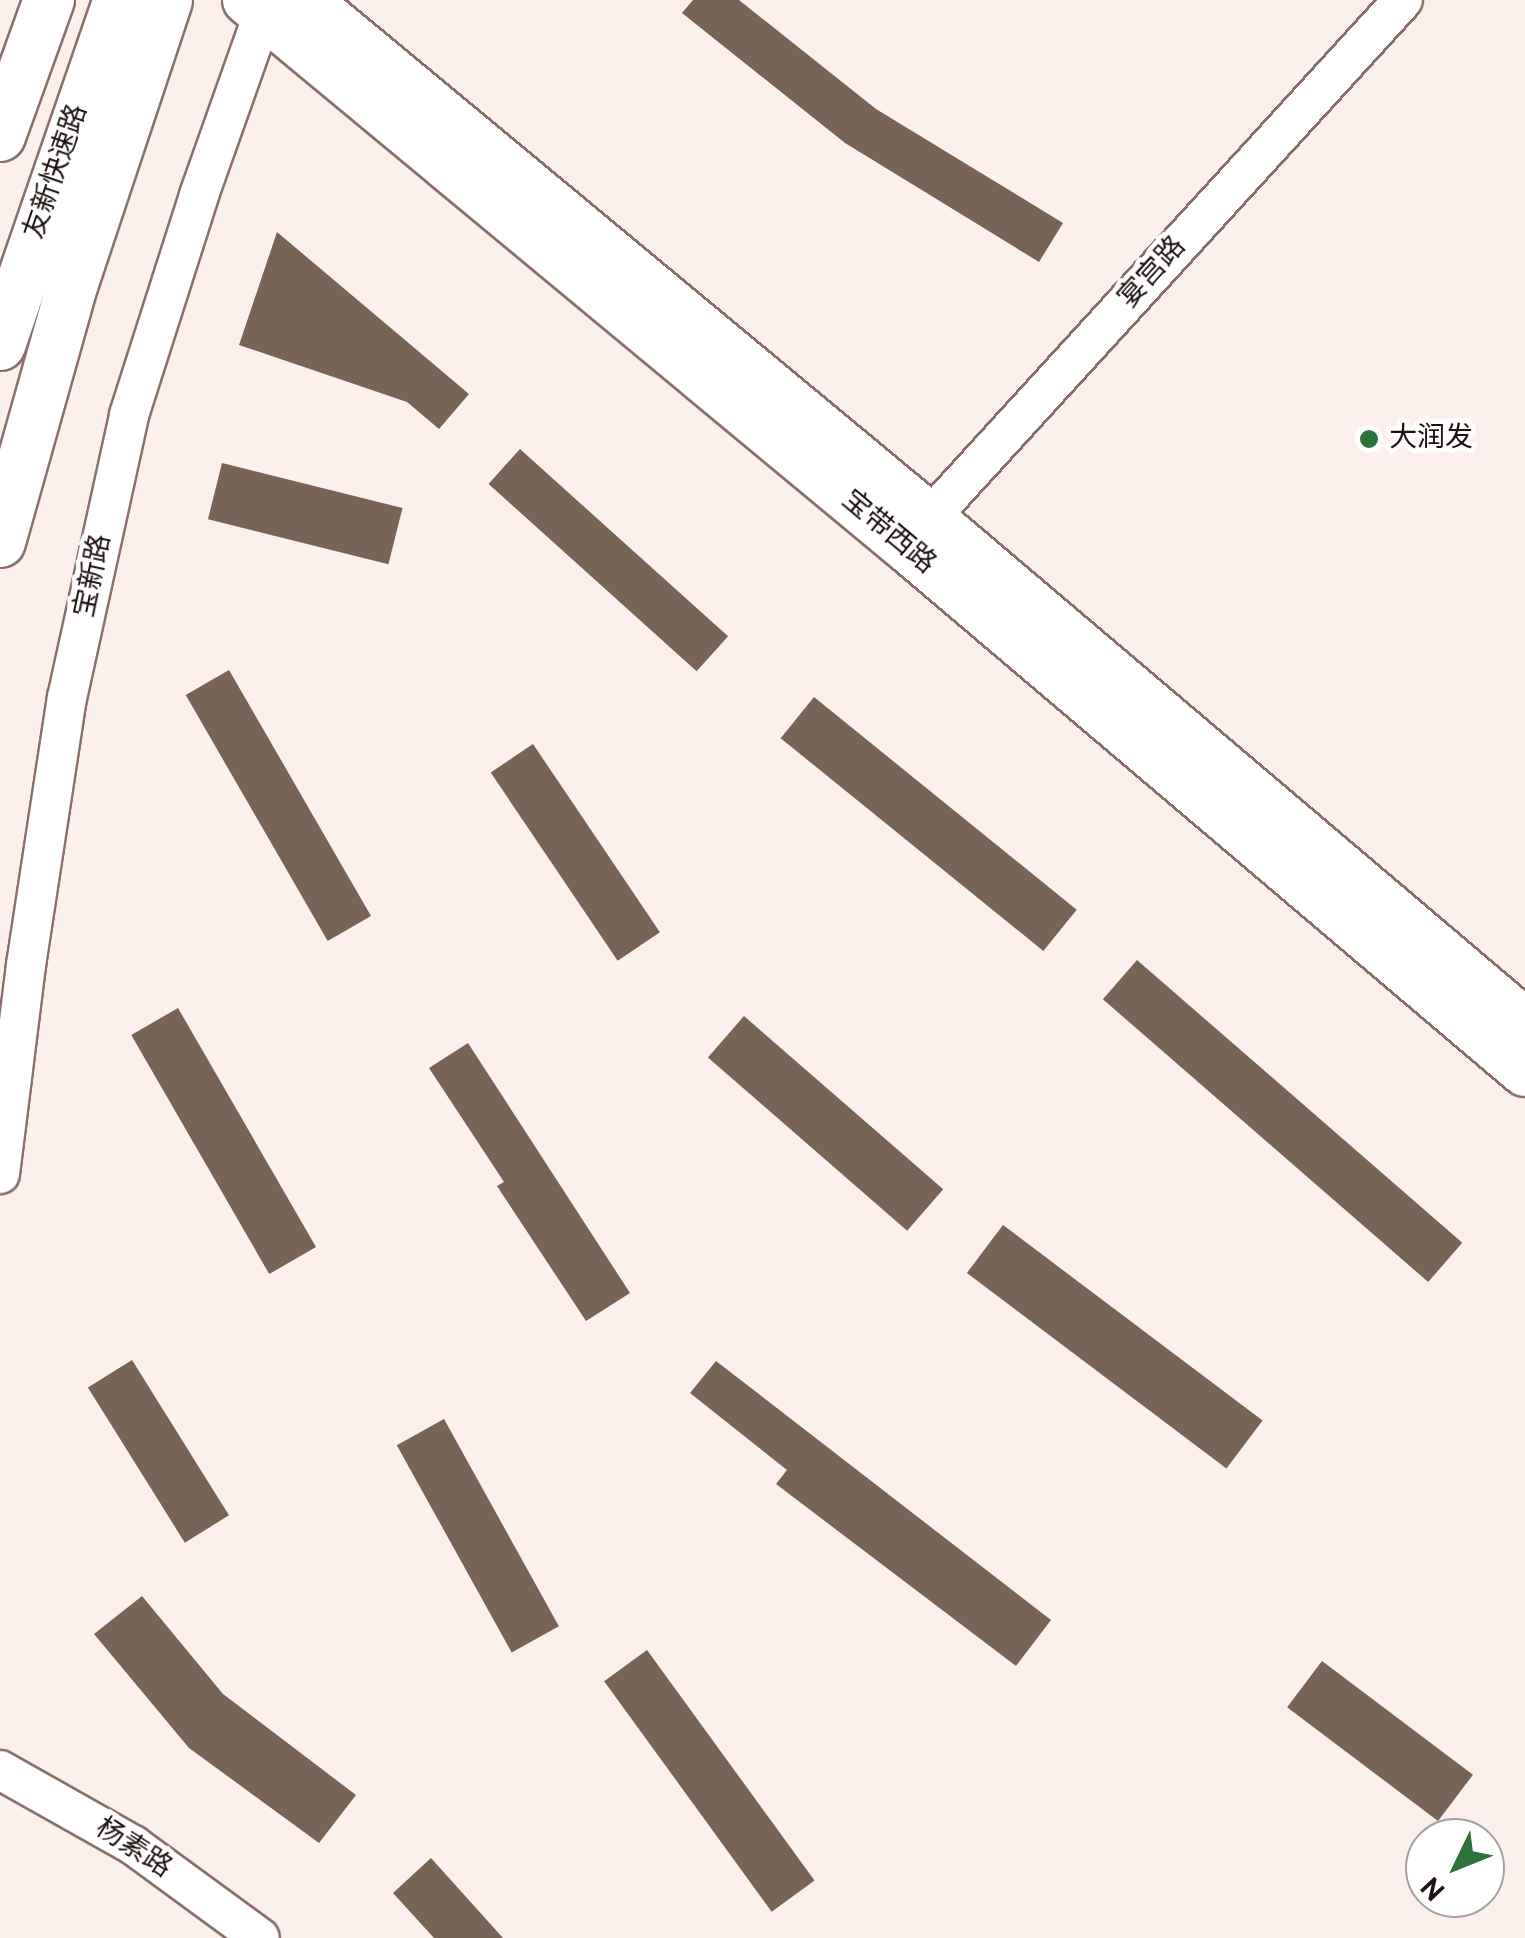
<!DOCTYPE html>
<meta charset="utf-8">
<style>
body{margin:0}
#map{position:relative;width:1525px;height:1938px;overflow:hidden;background:#fcf0ed;font-family:Overpass,"Noto Sans SC",sans-serif}
div>[style]{position:absolute}
[style*='--x']{left:calc(var(--x)*1px);top:calc(var(--y)*1px);width:calc(var(--w)*1px);rotate:calc(var(--a)*1deg)}
.building>*{inset:0;background:#776456;transform-origin:0 0}
.roads{filter:drop-shadow(2px 0 #89706a) drop-shadow(-2px 0 #89706a) drop-shadow(0 2px #89706a) drop-shadow(0 -2px #89706a)}
.tertiary>*{height:38px;margin:-19px;padding:0 19px;transform-origin:19px;border-radius:19px;background:#fff}
.primary>*{height:48px;margin:-24px;padding:0 24px;transform-origin:24px;border-radius:24px;background:#fff}
.trunk>*{height:50px;margin:-25px;padding:0 25px;transform-origin:25px;border-radius:25px;background:#fff}
.dots>*{width:28px;height:28px;translate:-50% -50%;box-sizing:border-box;border:5px solid #fff;border-radius:50%}
span{translate:-50% -50%;white-space:nowrap;text-align:center;line-height:1.15;-webkit-text-stroke:9px #fff;paint-order:stroke}
.street-label{font-size:28px;color:#1d1311}
.poi-label{font-size:28px;color:#1d1311}
.left{translate:0 -50%;text-align:left}
.north{position:absolute;left:1405px;top:1818px;width:100px;height:100px;box-sizing:border-box;background:#fff;border:2px solid #a5a1a0;border-radius:50%;rotate:227deg;font-size:28px;font-weight:700;line-height:40px;text-align:center;color:#1d1311}
.north::after{content:'';display:block;margin:auto;width:35px;height:45px;background:#2e723d;clip-path:polygon(50% 0,100% 100%,50% 72%,0 100%)}
</style>
<div id="map">
<div class="building">
<div style="clip-path:polygon(693px 0,739px 0,876px 109px,1063px 223px,1039px 262px,845px 143px,682px 13px)"></div>
<div style="clip-path:polygon(277px 232px,469px 394px,439px 429px,407px 402px,239px 345px)"></div>
<div style="left:520px;top:449px;width:280px;height:47px;rotate:42deg"></div>
<div style="left:222px;top:463px;width:186px;height:58px;rotate:14deg"></div>
<div style="left:229px;top:670px;width:284px;height:50px;rotate:60deg"></div>
<div style="left:814px;top:697px;width:338px;height:53px;rotate:39deg"></div>
<div style="left:533px;top:744px;width:227px;height:51px;rotate:56deg"></div>
<div style="left:1137px;top:960px;width:431px;height:52px;rotate:41deg"></div>
<div style="left:178px;top:1008px;width:276px;height:54px;rotate:60deg"></div>
<div style="left:744px;top:1016px;width:264px;height:55px;rotate:41deg"></div>
<div style="clip-path:polygon(468px 1043px,630px 1293px,586px 1321px,497px 1186px,504px 1182px,429px 1068px)"></div>
<div style="left:1003px;top:1225px;width:325px;height:60px;rotate:37deg"></div>
<div style="left:132px;top:1360px;width:183px;height:52px;rotate:58deg"></div>
<div style="clip-path:polygon(716px 1361px,1051px 1620px,1016px 1666px,776px 1484px,787px 1470px,690px 1393px)"></div>
<div style="left:444px;top:1419px;width:237px;height:54px;rotate:61deg"></div>
<div style="clip-path:polygon(142px 1596px,223px 1694px,356px 1795px,319px 1843px,189px 1748px,94px 1634px)"></div>
<div style="left:647px;top:1650px;width:285px;height:53px;rotate:54deg"></div>
<div style="left:1322px;top:1661px;width:189px;height:58px;rotate:37deg"></div>
<div style="clip-path:polygon(431px 1858px,503px 1938px,434px 1938px,393px 1893px)"></div>
</div>
<div class="roads">
<div class="tertiary">
<div style="--x:913;--y:536;--w:726;--a:-47.57"></div>
<div style="--x:0;--y:1174;--w:211;--a:-82.9"></div>
<div style="--x:26;--y:965;--w:270;--a:-81.3"></div>
<div style="--x:67;--y:698;--w:290;--a:-77.6"></div>
<div style="--x:129;--y:415;--w:231;--a:-72.3"></div>
<div style="--x:199;--y:195;--w:192;--a:-70.5"></div>
<div style="--x:263;--y:14;--w:18;--a:-49"></div>
<div style="--x:0;--y:1770;--w:153;--a:29.4"></div>
<div style="--x:133;--y:1845;--w:157;--a:36.2"></div>
</div>
<div class="primary">
<div style="--x:247;--y:0;--w:855;--a:39.69"></div>
<div style="--x:905;--y:546;--w:813;--a:40.31"></div>
<div style="--x:306;--y:0;--w:810;--a:39.69"></div>
<div style="--x:929;--y:517;--w:782;--a:40.33"></div>
</div>
<div class="trunk">
<div style="--x:0;--y:136;--w:145;--a:-70.2"></div>
<div style="--x:0;--y:345;--w:365;--a:-71"></div>
<div style="--x:0;--y:542;--w:269;--a:-74.3"></div>
<div style="--x:73;--y:283;--w:298;--a:-71.6"></div>
</div>
</div>
<div class="dots">
<div style="left:1369px;top:439px;background:#2e723d"></div>
</div>
<div class="street-label">
<span style="left:57px;top:172px;rotate:-71deg">友新快速路</span>
<span style="left:1153px;top:273px;rotate:-48deg">宴宫路</span>
<span style="left:888px;top:533px;rotate:40deg">宝带西路</span>
<span style="left:94px;top:576px;rotate:-78deg">宝新路</span>
<span style="left:133px;top:1849px;rotate:33deg">杨素路</span>
</div>
<div class="poi-label">
<span class="left" style="left:1389px;top:439px">大润发</span>
</div>
<div class="north">N</div>
</div>
